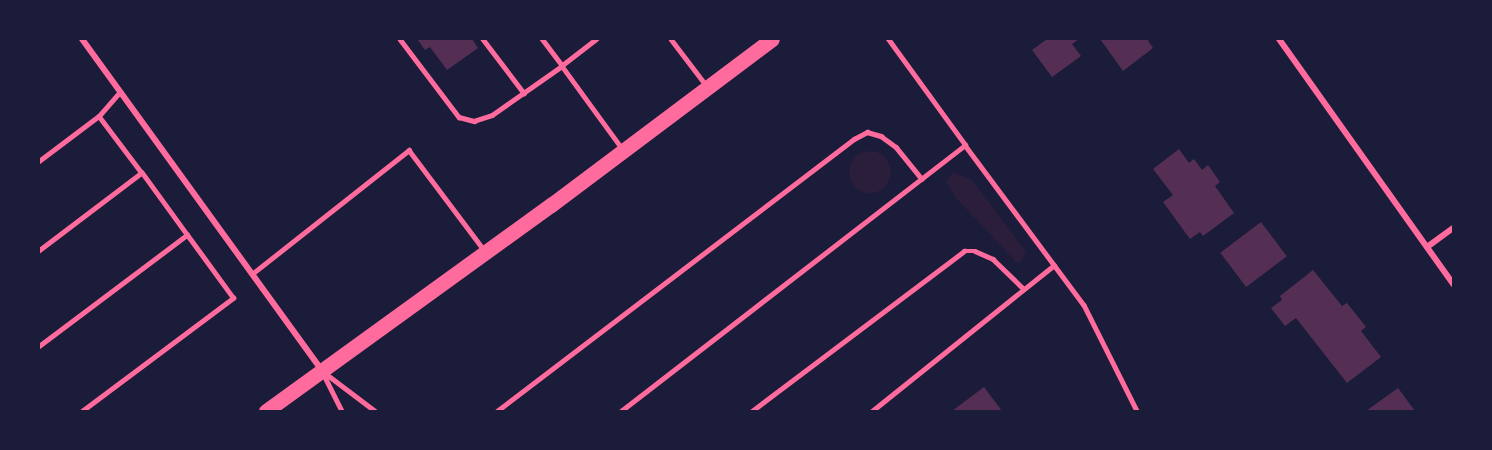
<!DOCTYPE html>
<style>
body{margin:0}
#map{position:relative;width:1492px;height:450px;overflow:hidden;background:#1b1b3a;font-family:"PT Sans",sans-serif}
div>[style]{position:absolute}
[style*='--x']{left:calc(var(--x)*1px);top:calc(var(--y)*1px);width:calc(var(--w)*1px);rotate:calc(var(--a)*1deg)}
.green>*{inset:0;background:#2a1e3b}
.round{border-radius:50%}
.building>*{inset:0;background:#542f53;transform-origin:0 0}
.service>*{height:4.5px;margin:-2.25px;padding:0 2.25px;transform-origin:2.25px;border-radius:2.25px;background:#ff6b9d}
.minor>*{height:6px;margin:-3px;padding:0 3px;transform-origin:3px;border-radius:3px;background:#ff6b9d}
.primary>*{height:15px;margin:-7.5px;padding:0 7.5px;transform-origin:7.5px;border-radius:7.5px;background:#ff6b9d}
span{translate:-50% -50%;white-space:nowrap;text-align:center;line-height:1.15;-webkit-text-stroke:5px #1b1b3a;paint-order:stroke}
.frame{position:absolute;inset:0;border:40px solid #1b1b3a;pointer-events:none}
</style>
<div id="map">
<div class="green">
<div class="round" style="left:849px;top:151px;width:42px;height:42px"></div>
<div style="clip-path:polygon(953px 172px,972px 180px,1026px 252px,1021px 262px,1016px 262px,955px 197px,946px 181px)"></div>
</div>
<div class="building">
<div style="clip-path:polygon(417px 39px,472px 39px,478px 48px,447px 70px,430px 47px,425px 50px)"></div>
<div style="clip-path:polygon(1047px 39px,1079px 39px,1072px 44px,1081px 56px,1052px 77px,1032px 50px)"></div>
<div style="clip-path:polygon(1100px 39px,1147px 39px,1153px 48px,1123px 71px)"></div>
<div style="clip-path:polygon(1179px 149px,1189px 163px,1194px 159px,1202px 170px,1208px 165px,1220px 182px,1215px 186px,1234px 213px,1203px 236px,1200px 232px,1190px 239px,1163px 202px,1173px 195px,1153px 169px)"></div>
<div style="left:1261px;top:222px;width:43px;height:51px;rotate:53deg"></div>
<div style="clip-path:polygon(1313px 270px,1342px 306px,1347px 303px,1366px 327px,1361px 331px,1381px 357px,1347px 383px,1296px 318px,1285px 326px,1271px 308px,1282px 300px,1280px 296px)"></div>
<div style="clip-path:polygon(984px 387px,1002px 411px,952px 411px)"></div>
<div style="clip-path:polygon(1398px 388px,1415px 411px,1366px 411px)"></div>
</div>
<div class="service">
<div style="--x:400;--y:39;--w:98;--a:52.9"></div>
<div style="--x:459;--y:117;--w:16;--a:15"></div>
<div style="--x:474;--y:121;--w:19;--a:-18"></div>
<div style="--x:492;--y:115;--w:85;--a:-35"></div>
<div style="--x:562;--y:66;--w:34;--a:-127"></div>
<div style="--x:483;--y:39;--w:68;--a:52.8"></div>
<div style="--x:597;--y:39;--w:44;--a:142.4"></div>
<div style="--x:562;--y:66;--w:100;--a:53.9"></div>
<div style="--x:671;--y:39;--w:58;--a:52.7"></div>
<div style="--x:99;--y:116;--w:32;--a:-49"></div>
<div style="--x:965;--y:145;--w:199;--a:53.4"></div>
<div style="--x:1084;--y:305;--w:119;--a:63.4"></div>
<div style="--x:39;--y:161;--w:75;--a:-36.9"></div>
<div style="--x:99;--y:116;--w:71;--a:53"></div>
<div style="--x:142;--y:173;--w:129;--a:142.9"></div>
<div style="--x:252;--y:274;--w:200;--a:-38.3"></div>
<div style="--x:409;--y:150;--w:125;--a:53.1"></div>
<div style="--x:39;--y:346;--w:185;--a:-36.9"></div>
<div style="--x:187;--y:235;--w:77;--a:-126"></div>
<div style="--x:323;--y:373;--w:42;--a:63.4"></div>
<div style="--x:325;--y:373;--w:63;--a:37.2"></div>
<div style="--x:82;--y:411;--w:189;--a:-36.8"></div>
<div style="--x:233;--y:298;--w:78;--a:-126.1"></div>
<div style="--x:497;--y:411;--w:449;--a:-37.3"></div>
<div style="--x:854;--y:139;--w:15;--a:-28"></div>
<div style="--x:867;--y:132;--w:15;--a:16"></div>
<div style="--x:881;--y:136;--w:19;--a:36"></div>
<div style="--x:896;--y:147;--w:41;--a:50.9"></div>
<div style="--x:621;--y:411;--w:435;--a:-37.7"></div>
<div style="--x:965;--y:145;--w:131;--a:-126"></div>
<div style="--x:752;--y:411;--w:266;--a:-37"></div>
<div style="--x:964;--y:251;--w:11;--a:0"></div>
<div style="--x:975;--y:251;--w:20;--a:24"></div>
<div style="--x:993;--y:259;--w:43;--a:44.1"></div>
<div style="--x:872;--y:411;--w:233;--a:-38.7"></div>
</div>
<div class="minor">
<div style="--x:82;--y:39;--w:410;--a:54.1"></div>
<div style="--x:1279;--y:39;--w:301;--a:54.6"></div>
<div style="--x:1427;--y:247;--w:32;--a:-36"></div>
</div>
<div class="primary">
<div style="--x:266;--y:411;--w:352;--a:-35.9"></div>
<div style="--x:551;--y:205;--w:276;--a:-36.9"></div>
</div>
<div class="frame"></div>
</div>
